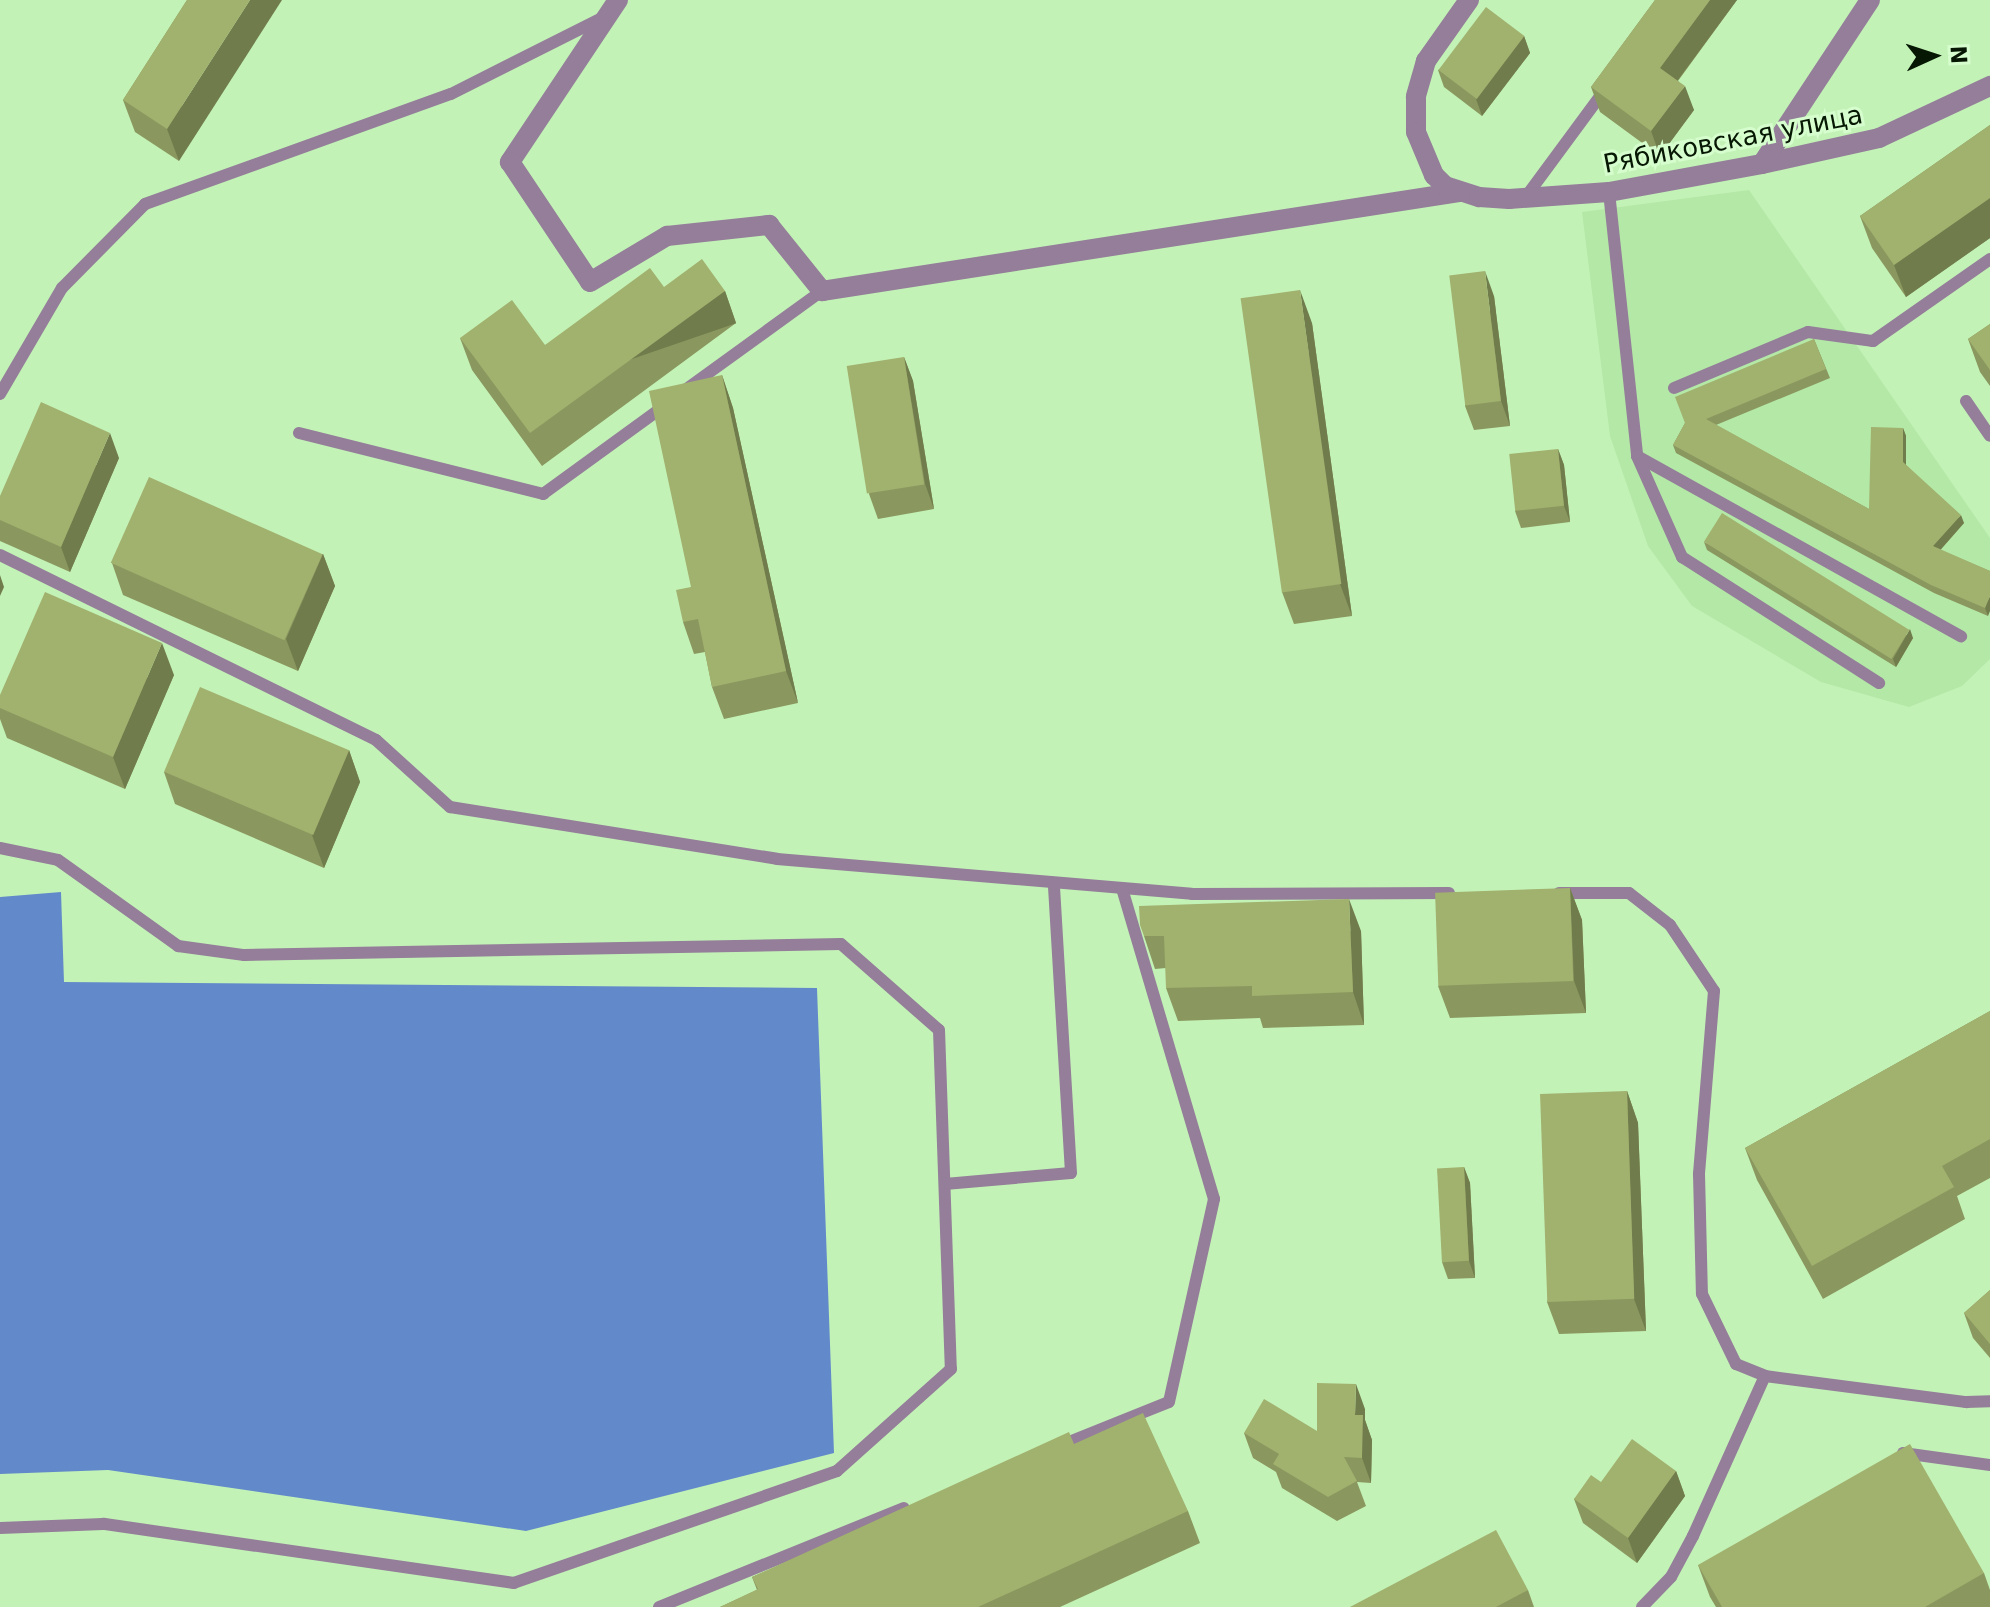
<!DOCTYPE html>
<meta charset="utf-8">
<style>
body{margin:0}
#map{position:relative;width:1990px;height:1607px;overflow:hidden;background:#c3f2b7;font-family:"DejaVu Sans",sans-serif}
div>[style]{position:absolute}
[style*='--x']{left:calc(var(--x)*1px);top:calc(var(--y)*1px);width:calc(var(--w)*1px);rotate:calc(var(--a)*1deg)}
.built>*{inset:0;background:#b4e8a7}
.water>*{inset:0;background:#628aca}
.lane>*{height:12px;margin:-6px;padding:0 6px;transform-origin:6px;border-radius:6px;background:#947e99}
.street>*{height:20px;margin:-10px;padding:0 10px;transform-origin:10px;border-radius:10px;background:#947e99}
.wall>*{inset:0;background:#8a985f}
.shaded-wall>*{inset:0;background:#717c4d;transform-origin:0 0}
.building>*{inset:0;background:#a1b16e;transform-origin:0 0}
span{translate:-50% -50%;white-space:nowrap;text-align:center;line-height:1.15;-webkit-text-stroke:6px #d6fdcd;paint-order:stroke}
.street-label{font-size:26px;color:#061703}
.north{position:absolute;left:1894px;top:16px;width:80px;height:80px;-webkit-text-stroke:6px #d6fdcd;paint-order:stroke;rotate:87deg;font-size:22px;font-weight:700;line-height:32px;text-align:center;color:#061703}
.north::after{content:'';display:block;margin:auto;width:28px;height:36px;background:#061703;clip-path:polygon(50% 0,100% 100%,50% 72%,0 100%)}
</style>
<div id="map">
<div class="built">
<div style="clip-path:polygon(1749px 190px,1990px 538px,1990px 659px,1962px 686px,1909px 707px,1821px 682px,1692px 606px,1648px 546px,1610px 436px,1582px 212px)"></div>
</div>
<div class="water">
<div style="clip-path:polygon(61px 892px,64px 982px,817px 988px,834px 1453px,526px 1531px,108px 1470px,0 1474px,0 897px)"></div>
</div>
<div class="lane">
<div style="--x:1609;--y:192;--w:265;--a:83.9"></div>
<div style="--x:1637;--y:456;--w:371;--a:29.1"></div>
<div style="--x:1525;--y:198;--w:137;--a:-53.6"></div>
<div style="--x:1674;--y:388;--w:145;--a:-22.7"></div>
<div style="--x:1808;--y:332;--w:66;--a:7.9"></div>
<div style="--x:1873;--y:341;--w:143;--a:-35"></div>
<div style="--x:685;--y:390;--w:169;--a:-35.9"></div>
<div style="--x:0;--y:394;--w:123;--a:-59.7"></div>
<div style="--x:62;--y:288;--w:118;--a:-45.3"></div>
<div style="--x:145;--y:204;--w:325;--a:-19.8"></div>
<div style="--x:451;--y:94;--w:171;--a:-26.7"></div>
<div style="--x:1966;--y:401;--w:42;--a:55.6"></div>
<div style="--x:299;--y:433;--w:252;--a:14"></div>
<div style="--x:543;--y:494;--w:150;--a:-36"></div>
<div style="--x:1637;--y:456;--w:111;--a:66"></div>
<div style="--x:1682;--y:557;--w:234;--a:32.6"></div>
<div style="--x:0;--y:555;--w:419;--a:26.2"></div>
<div style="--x:376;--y:740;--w:100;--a:42.2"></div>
<div style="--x:450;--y:807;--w:331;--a:9"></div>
<div style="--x:777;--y:859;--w:416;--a:4.8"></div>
<div style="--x:1192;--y:894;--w:257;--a:-0.2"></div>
<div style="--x:0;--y:848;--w:59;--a:11.7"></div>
<div style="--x:58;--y:860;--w:148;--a:35.6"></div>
<div style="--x:178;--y:946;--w:67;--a:7.8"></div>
<div style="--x:244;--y:955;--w:597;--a:-1.06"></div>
<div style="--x:841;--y:944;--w:130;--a:41.3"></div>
<div style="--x:939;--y:1030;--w:339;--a:88"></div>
<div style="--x:951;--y:1369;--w:153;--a:138.2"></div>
<div style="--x:837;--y:1471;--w:342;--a:160.9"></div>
<div style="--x:514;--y:1583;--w:415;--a:-171.8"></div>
<div style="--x:103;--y:1524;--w:103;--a:177.8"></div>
<div style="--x:1559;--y:893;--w:70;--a:0"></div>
<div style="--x:1629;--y:893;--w:52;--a:38"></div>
<div style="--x:1670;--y:925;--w:79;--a:56.3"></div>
<div style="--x:1714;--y:991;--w:184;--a:94.7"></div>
<div style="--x:1699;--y:1174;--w:120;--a:88.6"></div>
<div style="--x:1702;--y:1294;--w:78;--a:64.1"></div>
<div style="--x:1736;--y:1364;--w:31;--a:22"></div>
<div style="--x:1765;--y:1376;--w:203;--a:7.4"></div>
<div style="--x:1966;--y:1402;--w:24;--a:-2"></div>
<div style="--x:945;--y:1184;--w:126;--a:-5"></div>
<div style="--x:1071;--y:1173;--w:290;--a:-93.4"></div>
<div style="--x:1059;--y:1446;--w:118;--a:-21.8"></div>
<div style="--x:1169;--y:1402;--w:208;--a:-77.5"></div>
<div style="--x:1214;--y:1199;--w:324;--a:-106.5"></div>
<div style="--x:1903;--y:1453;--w:88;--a:7.9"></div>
<div style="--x:659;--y:1607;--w:264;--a:-22"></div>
<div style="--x:1642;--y:1607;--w:42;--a:-46"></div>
<div style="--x:1671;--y:1577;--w:47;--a:-61.8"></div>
<div style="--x:1693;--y:1536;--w:175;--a:-65.8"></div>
</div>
<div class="street">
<div style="--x:618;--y:0;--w:195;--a:123.7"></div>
<div style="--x:510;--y:162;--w:144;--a:56.3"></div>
<div style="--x:590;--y:282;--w:90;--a:-30.9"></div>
<div style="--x:667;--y:236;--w:103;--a:-6.2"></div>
<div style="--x:769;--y:225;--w:85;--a:51.2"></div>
<div style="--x:822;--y:291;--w:646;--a:-8.82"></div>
<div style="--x:1469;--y:0;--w:75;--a:125.2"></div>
<div style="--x:1426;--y:61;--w:37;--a:106"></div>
<div style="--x:1416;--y:97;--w:35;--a:90"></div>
<div style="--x:1416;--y:132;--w:47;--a:67.3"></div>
<div style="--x:1434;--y:175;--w:16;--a:45"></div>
<div style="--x:1445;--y:186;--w:36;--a:18"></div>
<div style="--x:1479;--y:197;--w:30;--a:4"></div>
<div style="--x:1509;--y:199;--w:100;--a:-4"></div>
<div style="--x:1609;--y:192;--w:156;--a:-10.4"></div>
<div style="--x:1762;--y:164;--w:120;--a:-12.5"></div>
<div style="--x:1879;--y:138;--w:123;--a:-25.1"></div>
<div style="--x:1762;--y:164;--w:196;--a:-56.6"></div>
</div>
<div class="wall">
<div style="clip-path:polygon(187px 0,179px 161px,135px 132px,123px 100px)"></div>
<div style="clip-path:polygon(1655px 0,1737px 0,1678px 81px,1694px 110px,1660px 156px,1600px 112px,1591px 87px)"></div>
<div style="clip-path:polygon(1524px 36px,1530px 53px,1482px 116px,1444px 87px,1438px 70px)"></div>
<div style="clip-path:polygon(1990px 125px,1990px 238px,1906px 297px,1872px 248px,1860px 216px)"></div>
<div style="clip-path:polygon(725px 291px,736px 323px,542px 466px,472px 370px,460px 338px,545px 345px)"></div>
<div style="clip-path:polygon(1494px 296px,1510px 426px,1474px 430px,1465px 406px)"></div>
<div style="clip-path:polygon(1312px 323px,1352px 616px,1294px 624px,1282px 592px)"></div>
<div style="clip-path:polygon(1990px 324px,1990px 386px,1980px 372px,1968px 339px)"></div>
<div style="clip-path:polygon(1814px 339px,1830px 378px,1716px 425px,1869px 509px,1903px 428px,1906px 436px,1906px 465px,1964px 523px,1940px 550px,1990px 571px,1988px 616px,1934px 593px,1676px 453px,1673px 445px,1685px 423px)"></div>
<div style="clip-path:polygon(904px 357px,913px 381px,934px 509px,878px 519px,869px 494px)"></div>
<div style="clip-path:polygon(722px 375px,733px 408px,798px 703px,724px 719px,712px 687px,705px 652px,694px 654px,683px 622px,691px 587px)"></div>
<div style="clip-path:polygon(1558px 449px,1564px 465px,1570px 522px,1521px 528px,1515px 511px)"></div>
<div style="clip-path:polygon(119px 458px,70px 572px,0 541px,0 496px)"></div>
<div style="clip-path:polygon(1704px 542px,1913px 638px,1896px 667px,1707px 550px)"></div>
<div style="clip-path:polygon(323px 554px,335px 586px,298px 671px,123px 595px,112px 563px)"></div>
<div style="clip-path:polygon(174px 675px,125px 789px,7px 738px,0 719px,0 695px)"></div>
<div style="clip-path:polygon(349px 750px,360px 782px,324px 868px,175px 804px,164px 772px)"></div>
<div style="clip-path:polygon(1570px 888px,1582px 920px,1586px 1013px,1450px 1018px,1438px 986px)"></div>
<div style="clip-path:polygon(1361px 931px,1364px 1025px,1263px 1028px,1260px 1018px,1178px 1021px,1166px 988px,1166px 968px,1155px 969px,1144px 936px)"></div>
<div style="clip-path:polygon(1990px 1011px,1990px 1178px,1957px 1196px,1965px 1219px,1823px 1299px,1757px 1180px,1745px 1148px)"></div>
<div style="clip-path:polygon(1627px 1091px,1638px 1123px,1646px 1331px,1559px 1334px,1547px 1302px)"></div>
<div style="clip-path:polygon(1464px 1167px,1470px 1183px,1475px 1278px,1448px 1279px,1442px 1262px)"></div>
<div style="clip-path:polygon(1990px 1290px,1990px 1358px,1973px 1338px,1964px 1313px)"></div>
<div style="clip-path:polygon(1365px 1409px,1365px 1420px,1372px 1440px,1371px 1483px,1357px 1482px,1366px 1506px,1337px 1521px,1282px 1488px,1276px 1472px,1253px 1458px,1244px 1433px,1317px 1431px)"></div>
<div style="clip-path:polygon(1074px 1444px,1188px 1511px,1200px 1543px,1060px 1607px,720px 1607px,757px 1590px,752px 1577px)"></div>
<div style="clip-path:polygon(1676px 1471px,1685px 1496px,1637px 1563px,1583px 1523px,1574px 1499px,1601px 1482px)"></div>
<div style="clip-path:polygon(1698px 1565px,1984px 1573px,1990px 1590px,1990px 1607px,1716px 1607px,1710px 1597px)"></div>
<div style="clip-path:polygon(1528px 1590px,1534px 1607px,1350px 1607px)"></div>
</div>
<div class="shaded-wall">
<div style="clip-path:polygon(250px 0,282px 0,179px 161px,167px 129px)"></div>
<div style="clip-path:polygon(1710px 0,1737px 0,1669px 92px,1660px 68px)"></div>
<div style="clip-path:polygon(1524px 36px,1530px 53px,1482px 116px,1476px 99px)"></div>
<div style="clip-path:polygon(1685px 86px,1694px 110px,1660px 156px,1651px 131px)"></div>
<div style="clip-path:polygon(1990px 198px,1990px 238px,1906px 297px,1894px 265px)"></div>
<div style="clip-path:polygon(1485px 271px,1494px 296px,1510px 426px,1501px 401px)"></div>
<div style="clip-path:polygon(1300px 290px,1312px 323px,1352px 616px,1340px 584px)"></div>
<div style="left:725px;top:291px;width:34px;height:241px;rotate:71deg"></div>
<div style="clip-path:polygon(904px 357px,913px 381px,934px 509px,925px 484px)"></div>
<div style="clip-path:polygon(722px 375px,733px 408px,798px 703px,786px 671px)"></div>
<div style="clip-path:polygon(1903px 428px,1906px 436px,1906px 470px,1903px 462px)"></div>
<div style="clip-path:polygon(110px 433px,119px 458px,70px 572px,61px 547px)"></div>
<div style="clip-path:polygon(1558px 449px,1564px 465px,1570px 522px,1564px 506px)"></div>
<div style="clip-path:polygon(1961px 515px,1964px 523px,1936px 555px,1933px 546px)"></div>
<div style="clip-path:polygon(323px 554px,335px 586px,298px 671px,286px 639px)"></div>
<div style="clip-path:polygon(0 575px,4px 587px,0 596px)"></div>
<div style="clip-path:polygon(1990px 596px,1990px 611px,1988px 616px,1985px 608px)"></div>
<div style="clip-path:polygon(1910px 629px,1913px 638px,1896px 667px,1893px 659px)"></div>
<div style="clip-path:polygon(162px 643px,174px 675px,125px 789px,113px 757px)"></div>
<div style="clip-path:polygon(349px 750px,360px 782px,324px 868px,312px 835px)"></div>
<div style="clip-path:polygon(1570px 888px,1582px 920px,1586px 1013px,1574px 981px)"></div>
<div style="clip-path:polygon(1349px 899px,1361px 931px,1364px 1025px,1353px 992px)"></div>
<div style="clip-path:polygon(1627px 1091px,1638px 1123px,1646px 1331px,1634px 1299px)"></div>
<div style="clip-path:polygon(1464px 1167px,1470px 1183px,1475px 1278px,1469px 1261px)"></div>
<div style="clip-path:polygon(1356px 1384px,1365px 1409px,1365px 1420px,1372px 1440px,1371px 1483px,1362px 1458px,1355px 1415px)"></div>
<div style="clip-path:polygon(1676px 1471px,1685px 1496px,1637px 1563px,1628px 1538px)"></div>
</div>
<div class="building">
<div style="clip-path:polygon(187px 0,250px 0,167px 129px,123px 100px)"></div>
<div style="clip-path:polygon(1655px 0,1710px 0,1660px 68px,1685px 86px,1651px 131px,1591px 87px)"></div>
<div style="left:1486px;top:7px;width:48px;height:79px;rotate:37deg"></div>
<div style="clip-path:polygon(1990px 125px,1990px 198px,1894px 265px,1860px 216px)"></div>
<div style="clip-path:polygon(702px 259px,725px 291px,530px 433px,460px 338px,512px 300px,545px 345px,650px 268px,664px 287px)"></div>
<div style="left:1485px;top:271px;width:131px;height:36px;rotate:83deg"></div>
<div style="left:1300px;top:290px;width:297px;height:60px;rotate:82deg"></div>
<div style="clip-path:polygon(1990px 324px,1990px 370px,1968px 339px)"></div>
<div style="clip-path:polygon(1814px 339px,1826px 369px,1706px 419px,1869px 509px,1871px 427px,1903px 428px,1903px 462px,1961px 515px,1933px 546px,1990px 571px,1990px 596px,1985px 608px,1931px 585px,1673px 445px,1685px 423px,1675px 397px)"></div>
<div style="left:904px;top:357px;width:129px;height:58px;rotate:81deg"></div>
<div style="clip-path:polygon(722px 375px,786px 671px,712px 687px,698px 619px,683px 622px,676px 590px,691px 587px,649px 391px)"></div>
<div style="clip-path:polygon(41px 402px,110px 433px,61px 547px,0 520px,0 496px)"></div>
<div style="left:1558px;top:449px;width:57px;height:49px;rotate:84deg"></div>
<div style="left:149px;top:477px;width:190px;height:94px;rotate:24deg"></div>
<div style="left:1722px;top:513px;width:221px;height:34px;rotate:32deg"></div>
<div style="clip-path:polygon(45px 592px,162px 643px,113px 757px,0 708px,0 695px)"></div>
<div style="left:200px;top:687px;width:162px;height:92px;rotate:23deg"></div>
<div style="left:1570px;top:888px;width:93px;height:135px;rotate:88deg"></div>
<div style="clip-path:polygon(1349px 899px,1353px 992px,1252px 996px,1252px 986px,1166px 988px,1164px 936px,1144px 936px,1140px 925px,1139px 906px)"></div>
<div style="clip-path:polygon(1990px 1011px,1990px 1139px,1942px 1166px,1954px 1187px,1812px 1266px,1745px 1148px)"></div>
<div style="left:1627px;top:1091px;width:208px;height:87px;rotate:88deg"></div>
<div style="left:1464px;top:1167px;width:94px;height:27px;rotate:87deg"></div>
<div style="clip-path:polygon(1990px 1290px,1990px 1344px,1964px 1313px)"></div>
<div style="clip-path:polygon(1317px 1383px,1356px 1384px,1355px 1415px,1363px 1415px,1362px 1458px,1344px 1457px,1357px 1481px,1328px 1497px,1273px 1464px,1279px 1454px,1244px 1433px,1264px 1399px,1317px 1431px)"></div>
<div style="clip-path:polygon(1143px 1413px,1188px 1511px,978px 1607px,720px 1607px,758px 1589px,752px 1577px,1069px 1432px,1074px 1444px)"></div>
<div style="clip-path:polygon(1632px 1439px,1676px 1471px,1628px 1538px,1574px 1499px,1591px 1475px,1601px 1482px)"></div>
<div style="clip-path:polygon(1910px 1444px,1984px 1573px,1925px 1607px,1722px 1607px,1698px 1565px)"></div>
<div style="clip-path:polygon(1496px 1530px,1528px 1590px,1496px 1607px,1350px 1607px)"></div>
</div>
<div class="street-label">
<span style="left:1733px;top:140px;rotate:-11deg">Рябиковская улица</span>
</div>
<div class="north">N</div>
</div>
